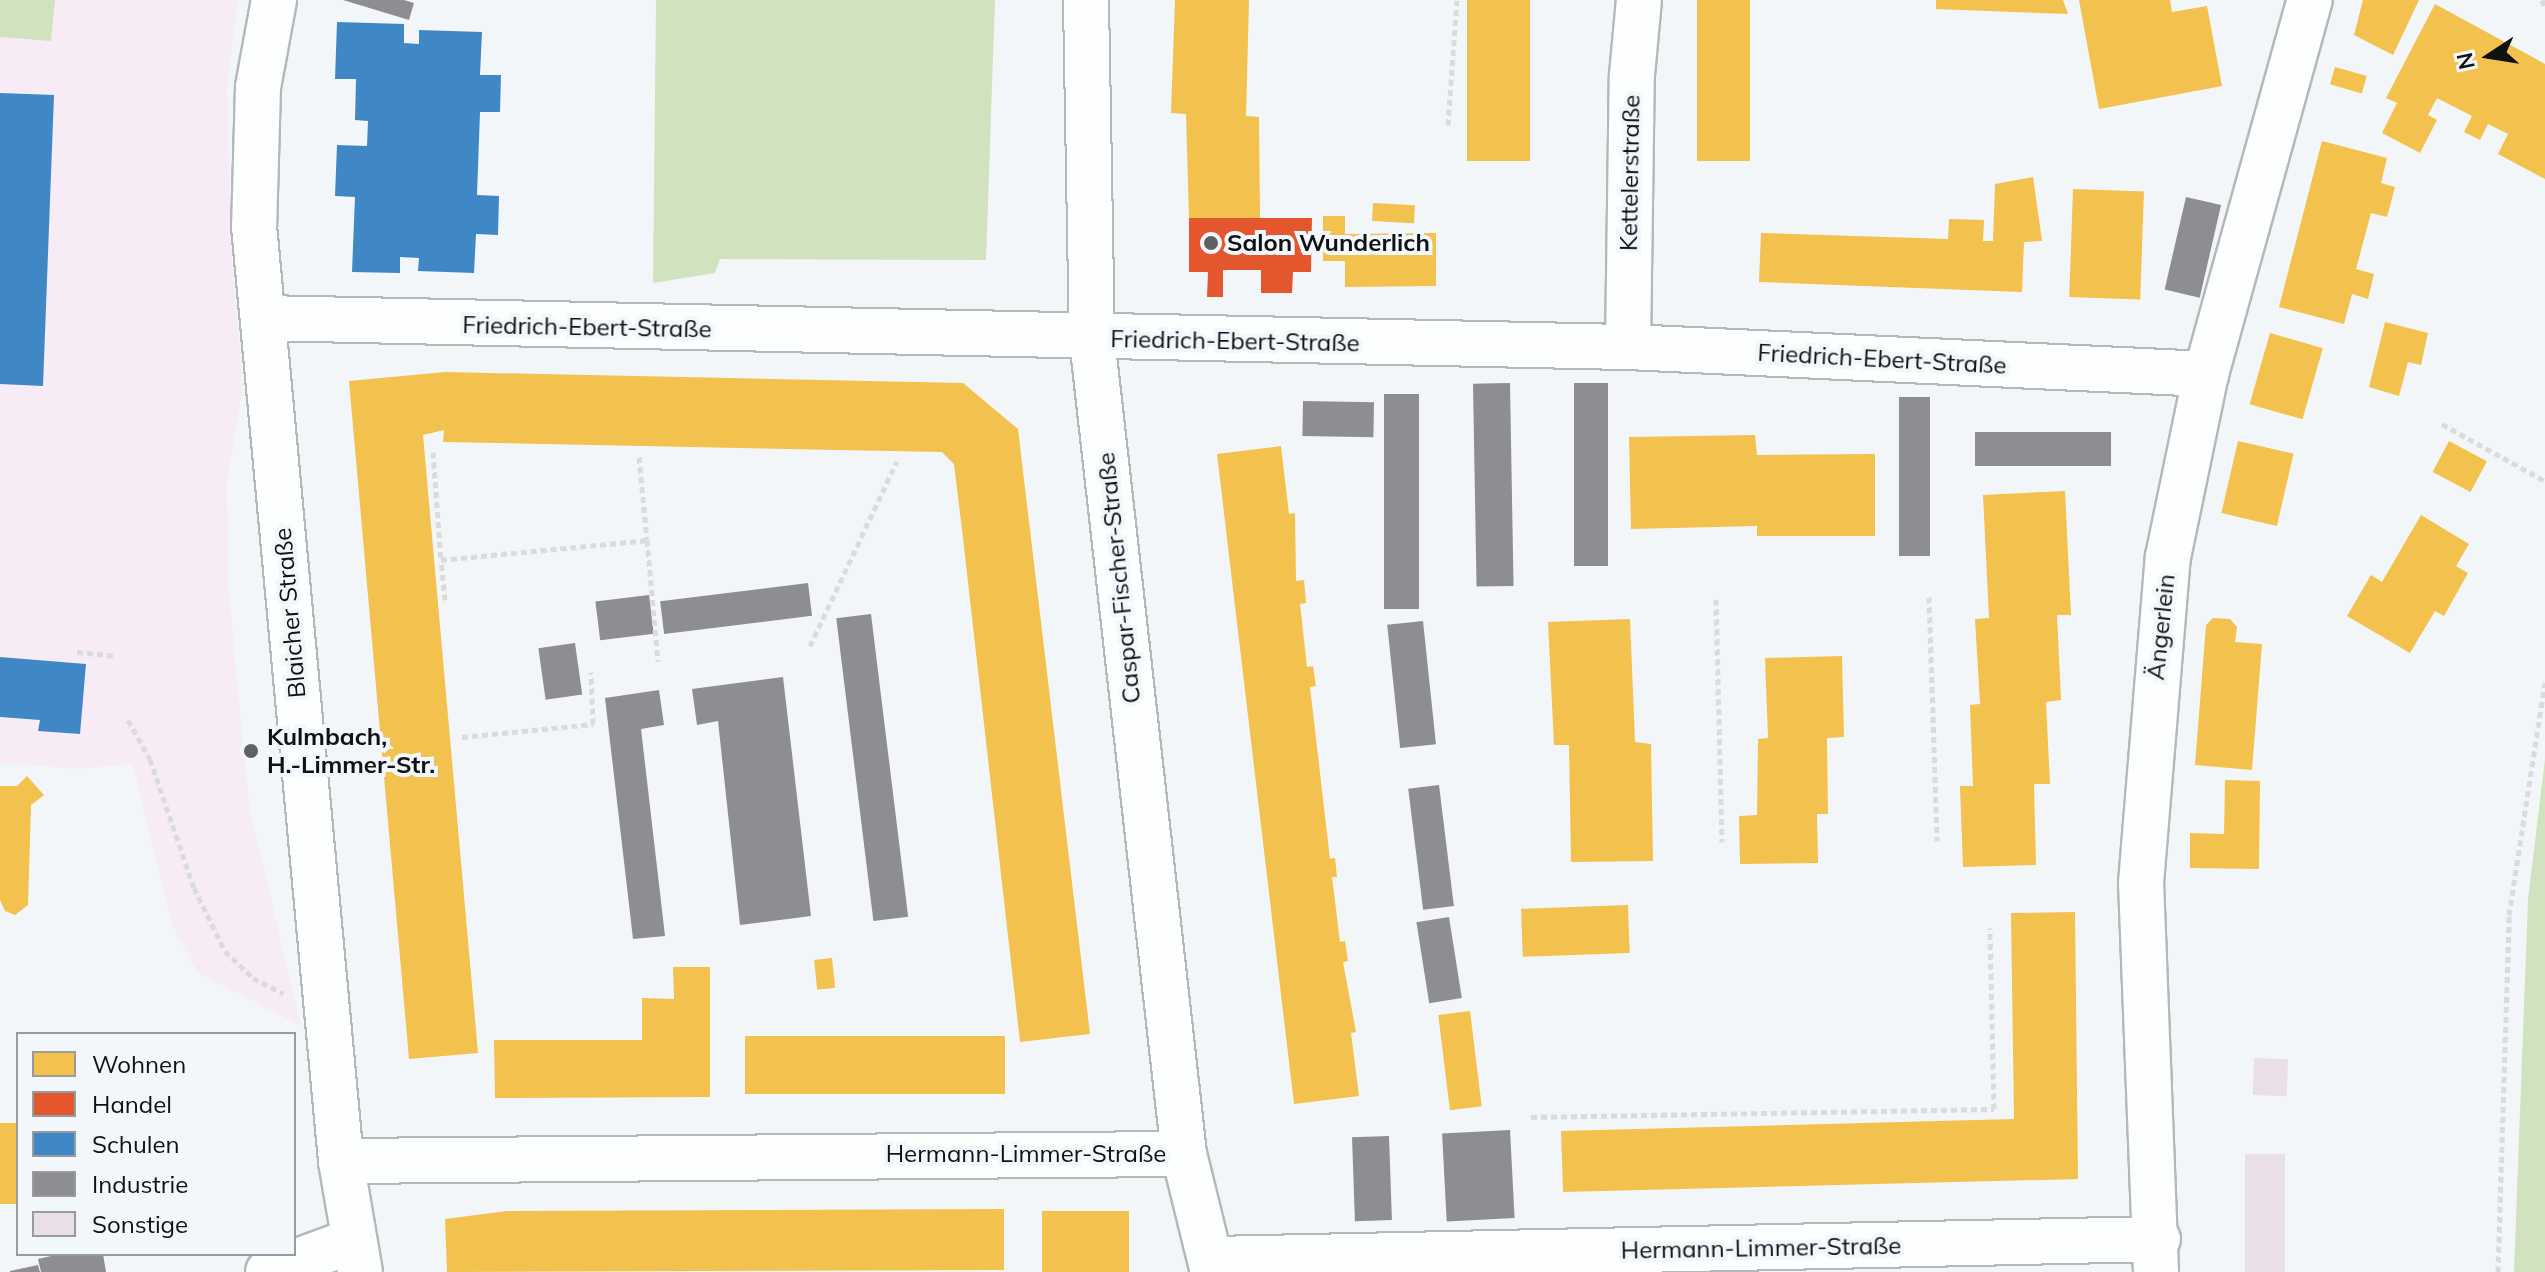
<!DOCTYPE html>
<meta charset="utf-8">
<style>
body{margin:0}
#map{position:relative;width:2545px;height:1272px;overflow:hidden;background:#f3f6f9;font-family:Mulish,sans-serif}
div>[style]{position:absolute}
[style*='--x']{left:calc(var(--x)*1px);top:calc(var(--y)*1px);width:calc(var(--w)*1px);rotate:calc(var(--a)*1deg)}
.education>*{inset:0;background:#f7ecf5}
.green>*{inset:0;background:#d0e2be}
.homes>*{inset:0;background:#f2c14e;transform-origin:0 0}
.shops>*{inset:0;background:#e4572e}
.schools>*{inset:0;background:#3f88c5}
.industry>*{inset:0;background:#8d8d92;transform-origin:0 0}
.building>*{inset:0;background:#ebdfe7;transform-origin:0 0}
.path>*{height:5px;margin-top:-2.5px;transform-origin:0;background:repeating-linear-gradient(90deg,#dadcdc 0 6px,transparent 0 10px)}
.roads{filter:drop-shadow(2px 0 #b5b8ba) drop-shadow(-2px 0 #b5b8ba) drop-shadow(0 2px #b5b8ba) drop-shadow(0 -2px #b5b8ba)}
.minor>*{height:44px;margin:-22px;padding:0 22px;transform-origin:22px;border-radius:22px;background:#fdfefe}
.dots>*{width:22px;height:22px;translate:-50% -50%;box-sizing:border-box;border:4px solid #f1f7fb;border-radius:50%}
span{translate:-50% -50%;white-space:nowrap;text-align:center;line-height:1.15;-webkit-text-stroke:8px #f1f7fb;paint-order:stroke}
.street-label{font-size:24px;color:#0f1112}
.poi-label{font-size:24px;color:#0f1112;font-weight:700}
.left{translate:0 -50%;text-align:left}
.legend{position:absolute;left:16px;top:1032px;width:280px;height:224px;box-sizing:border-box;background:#f1f7fb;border:2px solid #979b9e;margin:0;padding:10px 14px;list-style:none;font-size:24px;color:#0f1112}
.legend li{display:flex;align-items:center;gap:16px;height:40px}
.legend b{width:40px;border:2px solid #979b9e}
.north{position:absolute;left:2449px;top:16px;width:80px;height:80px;-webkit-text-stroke:6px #f1f7fb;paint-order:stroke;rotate:258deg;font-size:22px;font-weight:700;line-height:32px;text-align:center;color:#0f1112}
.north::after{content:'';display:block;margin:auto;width:28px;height:36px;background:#0f1112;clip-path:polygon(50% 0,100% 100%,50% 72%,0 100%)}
</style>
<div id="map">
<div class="education">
<div style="clip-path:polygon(0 0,238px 0,227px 87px,231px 245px,243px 388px,227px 479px,228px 583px,249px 805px,301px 1026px,198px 973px,172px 924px,133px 764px,79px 769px,0 763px)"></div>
</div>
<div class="green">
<div style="clip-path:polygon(0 0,55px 0,51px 41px,0 37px)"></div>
<div style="clip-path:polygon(656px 0,995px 0,986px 260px,720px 259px,715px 273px,653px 283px)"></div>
<div style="clip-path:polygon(2545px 759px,2545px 1272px,2514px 1272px,2528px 899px)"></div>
</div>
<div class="homes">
<div style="clip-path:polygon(1175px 0,1249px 0,1246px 116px,1259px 117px,1260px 219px,1189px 218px,1186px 114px,1171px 113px)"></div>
<div style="left:1467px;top:0;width:63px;height:161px"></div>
<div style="left:1697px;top:0;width:53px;height:161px"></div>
<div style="clip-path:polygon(1936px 0,2063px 0,2068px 14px,1936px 9px)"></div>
<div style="clip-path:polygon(2079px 0,2170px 0,2172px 12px,2207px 6px,2222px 86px,2099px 109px)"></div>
<div style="clip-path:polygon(2363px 0,2419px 0,2393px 55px,2354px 35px)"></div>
<div style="clip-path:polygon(2435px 4px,2545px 64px,2545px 179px,2498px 154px,2508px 134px,2488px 124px,2480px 140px,2464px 132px,2472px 116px,2437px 98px,2428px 115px,2437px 120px,2420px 153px,2382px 133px,2397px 103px,2386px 98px)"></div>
<div style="left:2335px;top:67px;width:33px;height:18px;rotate:16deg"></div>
<div style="clip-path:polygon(2322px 141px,2387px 158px,2381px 183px,2395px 187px,2387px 217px,2371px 213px,2356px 269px,2374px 274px,2368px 299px,2352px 294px,2344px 324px,2279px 307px)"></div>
<div style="clip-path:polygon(2033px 177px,2042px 241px,2024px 242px,2022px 292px,1759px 282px,1761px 233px,1948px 239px,1949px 219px,1984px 220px,1983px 241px,1993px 241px,1995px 184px)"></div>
<div style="left:2073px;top:189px;width:71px;height:108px;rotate:2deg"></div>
<div style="left:1373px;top:203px;width:42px;height:18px;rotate:3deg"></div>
<div style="clip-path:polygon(1323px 216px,1345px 216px,1345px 234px,1436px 233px,1436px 286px,1345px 287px,1345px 261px,1323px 261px)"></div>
<div style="clip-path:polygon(2385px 322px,2428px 333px,2421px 365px,2408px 362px,2399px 396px,2369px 387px)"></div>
<div style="left:2270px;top:333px;width:55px;height:74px;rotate:16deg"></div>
<div style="clip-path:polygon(445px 372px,963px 383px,1018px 429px,1090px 1034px,1020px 1042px,963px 538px,954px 464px,942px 452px,443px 442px,444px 430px,423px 435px,478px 1053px,409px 1059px,349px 381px)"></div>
<div style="clip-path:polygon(1755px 435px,1757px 455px,1875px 454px,1875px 536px,1757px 536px,1757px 526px,1631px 529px,1629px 437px)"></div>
<div style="left:2238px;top:441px;width:57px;height:74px;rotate:13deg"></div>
<div style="left:2449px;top:441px;width:43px;height:35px;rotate:28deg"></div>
<div style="clip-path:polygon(1281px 446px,1289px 514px,1295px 513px,1296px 581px,1304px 580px,1306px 603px,1300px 604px,1307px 667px,1313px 666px,1316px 686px,1310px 687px,1330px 859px,1335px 858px,1337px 877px,1332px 877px,1340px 942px,1345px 941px,1348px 961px,1343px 962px,1356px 1032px,1351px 1033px,1359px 1096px,1294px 1104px,1217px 454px)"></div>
<div style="clip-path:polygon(2065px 491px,2071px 615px,2057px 615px,2061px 700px,2046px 702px,2050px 784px,2034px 784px,2036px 865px,1963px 867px,1960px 786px,1973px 786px,1970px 705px,1980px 704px,1975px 619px,1989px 618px,1983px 495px)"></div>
<div style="clip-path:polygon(2421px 515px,2469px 544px,2456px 566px,2468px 573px,2444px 616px,2435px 611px,2410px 653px,2347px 616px,2371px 575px,2382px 582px)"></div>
<div style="clip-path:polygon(2213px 618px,2230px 619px,2237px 627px,2235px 642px,2262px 644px,2252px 770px,2195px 765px,2206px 625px)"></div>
<div style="clip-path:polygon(1630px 619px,1635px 742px,1651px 744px,1653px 861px,1571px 862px,1569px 745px,1554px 745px,1548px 622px)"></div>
<div style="clip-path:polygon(1842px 656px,1844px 737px,1827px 738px,1828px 814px,1817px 814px,1818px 863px,1740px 864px,1739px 816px,1757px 815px,1758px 739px,1768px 738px,1765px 658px)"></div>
<div style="clip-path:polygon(27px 776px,44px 795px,31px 805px,28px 905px,15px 915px,5px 911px,0 900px,0 786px,17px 786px)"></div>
<div style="clip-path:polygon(2225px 780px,2260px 781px,2259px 869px,2190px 868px,2190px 833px,2224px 834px)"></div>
<div style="left:1628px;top:905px;width:48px;height:107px;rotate:88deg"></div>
<div style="clip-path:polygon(2075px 912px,2078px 1179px,1563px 1192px,1561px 1131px,2014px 1119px,2011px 913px)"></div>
<div style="left:832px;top:958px;width:30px;height:18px;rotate:84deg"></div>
<div style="clip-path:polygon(673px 967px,710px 967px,710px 1097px,495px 1098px,494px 1040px,642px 1040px,642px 998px,674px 999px)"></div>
<div style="left:1470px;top:1011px;width:96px;height:32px;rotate:83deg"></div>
<div style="left:1005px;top:1036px;width:58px;height:260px;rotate:90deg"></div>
<div style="left:18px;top:1123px;width:81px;height:18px;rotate:90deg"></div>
<div style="clip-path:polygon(1004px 1209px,1004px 1270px,447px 1272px,445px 1219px,507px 1211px)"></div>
<div style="left:1042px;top:1211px;width:87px;height:61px"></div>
</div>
<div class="shops">
<div style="clip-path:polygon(1189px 218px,1312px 218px,1311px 272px,1293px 272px,1292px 293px,1261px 293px,1261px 270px,1223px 270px,1223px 297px,1207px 297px,1208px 272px,1189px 272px)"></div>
</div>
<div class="schools">
<div style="clip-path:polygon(337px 22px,404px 24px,404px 43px,419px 44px,419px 30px,482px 32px,480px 75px,501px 75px,500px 112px,480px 112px,477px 195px,499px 196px,498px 235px,476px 234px,474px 273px,418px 271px,419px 258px,400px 257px,400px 273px,352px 272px,355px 197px,335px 196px,337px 145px,367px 146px,368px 121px,355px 120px,356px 79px,335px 79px)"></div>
<div style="clip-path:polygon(0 93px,54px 95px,43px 386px,0 384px)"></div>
<div style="clip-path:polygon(0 657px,86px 664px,80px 734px,38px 731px,40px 720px,0 717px)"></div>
</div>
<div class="industry">
<div style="clip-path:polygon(343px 0,404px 0,414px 3px,409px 20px)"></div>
<div style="left:2186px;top:197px;width:36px;height:95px;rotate:13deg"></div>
<div style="left:1510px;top:383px;width:203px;height:37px;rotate:89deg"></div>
<div style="left:1574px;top:383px;width:34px;height:183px"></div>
<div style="left:1384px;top:394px;width:35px;height:215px"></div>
<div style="left:1899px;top:397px;width:31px;height:159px"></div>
<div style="left:1303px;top:401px;width:71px;height:35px;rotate:1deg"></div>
<div style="left:2111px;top:432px;width:34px;height:136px;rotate:90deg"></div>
<div style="left:808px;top:583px;width:33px;height:149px;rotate:83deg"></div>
<div style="left:649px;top:595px;width:39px;height:54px;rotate:83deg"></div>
<div style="left:871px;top:614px;width:305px;height:35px;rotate:83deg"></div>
<div style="left:1423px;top:621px;width:124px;height:36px;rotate:84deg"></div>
<div style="left:575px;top:643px;width:52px;height:37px;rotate:82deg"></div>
<div style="clip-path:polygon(783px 677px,811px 916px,740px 925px,718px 721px,697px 725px,692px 689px)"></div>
<div style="clip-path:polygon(659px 690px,664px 725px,641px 729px,665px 936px,633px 939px,605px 698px)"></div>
<div style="left:1439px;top:785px;width:122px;height:31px;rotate:83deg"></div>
<div style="left:1449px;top:917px;width:82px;height:33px;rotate:81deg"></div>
<div style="left:1510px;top:1130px;width:88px;height:68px;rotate:87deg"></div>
<div style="left:1389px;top:1136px;width:84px;height:37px;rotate:88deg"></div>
<div style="clip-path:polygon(60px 1254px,103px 1254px,106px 1272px,41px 1272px,38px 1259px)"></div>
<div style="clip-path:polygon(38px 1265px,40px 1272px,10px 1272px,10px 1271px)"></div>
</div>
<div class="building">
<div style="left:2254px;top:1058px;width:34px;height:37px;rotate:2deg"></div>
<div style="left:2245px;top:1154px;width:40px;height:118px"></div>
</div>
<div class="path">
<div style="--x:2542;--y:0;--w:9;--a:69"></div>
<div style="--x:1448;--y:125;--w:125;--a:-85.9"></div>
<div style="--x:2442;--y:424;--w:118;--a:29"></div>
<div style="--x:433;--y:452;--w:108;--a:85.8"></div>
<div style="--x:639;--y:457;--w:83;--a:84.5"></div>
<div style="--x:1929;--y:597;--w:244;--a:88.1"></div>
<div style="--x:1716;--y:599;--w:243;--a:88.6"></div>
<div style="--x:445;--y:600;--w:40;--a:-95.7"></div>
<div style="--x:441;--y:560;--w:207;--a:-5.5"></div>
<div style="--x:647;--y:540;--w:122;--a:84.8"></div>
<div style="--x:810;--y:646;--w:204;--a:-64.8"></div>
<div style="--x:77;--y:652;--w:40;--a:5.7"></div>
<div style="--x:128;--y:720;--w:45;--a:60.6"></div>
<div style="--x:150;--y:759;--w:136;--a:71.2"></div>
<div style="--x:194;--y:888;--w:70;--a:63.8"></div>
<div style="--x:225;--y:951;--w:39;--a:44"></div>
<div style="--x:253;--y:978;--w:34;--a:27"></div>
<div style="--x:462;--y:737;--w:132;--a:-5.7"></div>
<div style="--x:593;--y:724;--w:52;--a:-92.2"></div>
<div style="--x:1531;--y:1117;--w:463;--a:-1"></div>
<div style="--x:1994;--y:1109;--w:181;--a:-91.3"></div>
<div style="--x:725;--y:1271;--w:1;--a:90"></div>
<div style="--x:2498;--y:1272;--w:357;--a:-88.2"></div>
<div style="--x:2509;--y:915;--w:235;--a:-81.2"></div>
</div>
<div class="roads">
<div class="minor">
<div style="--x:274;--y:0;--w:88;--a:100.4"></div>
<div style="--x:258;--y:87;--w:139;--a:91.6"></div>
<div style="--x:254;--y:226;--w:939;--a:84.68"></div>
<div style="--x:341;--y:1161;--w:113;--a:80.3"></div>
<div style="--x:1086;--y:0;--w:339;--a:89"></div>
<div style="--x:1092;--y:339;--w:820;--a:83.56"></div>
<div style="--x:1184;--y:1154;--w:122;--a:76.2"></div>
<div style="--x:263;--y:318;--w:1365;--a:1.22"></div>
<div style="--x:1628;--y:347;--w:579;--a:2.67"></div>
<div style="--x:1628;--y:347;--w:272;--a:-89.2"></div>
<div style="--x:1632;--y:75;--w:75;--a:-84.7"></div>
<div style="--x:341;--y:1161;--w:843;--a:-0.48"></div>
<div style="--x:1213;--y:1259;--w:945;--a:-1.21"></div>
<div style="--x:268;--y:1272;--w:90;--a:-20.3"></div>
<div style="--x:2156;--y:1272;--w:389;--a:-92.2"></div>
<div style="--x:2141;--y:883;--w:327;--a:-85.3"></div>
<div style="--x:2168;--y:557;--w:187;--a:-78.3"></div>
<div style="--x:2206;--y:374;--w:388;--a:-74.5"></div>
</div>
</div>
<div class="dots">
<div style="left:1211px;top:243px;background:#5f6163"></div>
<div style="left:251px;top:751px;background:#5f6163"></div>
</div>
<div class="street-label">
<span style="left:1630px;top:173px;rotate:-89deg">Kettelerstraße</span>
<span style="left:587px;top:327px;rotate:1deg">Friedrich-Ebert-Straße</span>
<span style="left:1235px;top:341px;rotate:1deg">Friedrich-Ebert-Straße</span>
<span style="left:1882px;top:359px;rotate:3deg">Friedrich-Ebert-Straße</span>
<span style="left:1119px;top:578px;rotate:-96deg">Caspar-Fischer-Straße</span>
<span style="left:290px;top:613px;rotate:-95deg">Blaicher Straße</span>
<span style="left:2161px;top:627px;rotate:-84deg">Ängerlein</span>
<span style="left:1026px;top:1154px">Hermann-Limmer-Straße</span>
<span style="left:1761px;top:1248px;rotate:-1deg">Hermann-Limmer-Straße</span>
</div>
<div class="poi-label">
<span class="left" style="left:1227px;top:243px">Salon Wunderlich</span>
<span class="left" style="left:267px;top:751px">Kulmbach,<br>H.-Limmer-Str.</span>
</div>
<ul class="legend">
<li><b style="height:22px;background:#f2c14e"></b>Wohnen</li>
<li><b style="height:22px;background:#e4572e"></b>Handel</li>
<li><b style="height:22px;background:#3f88c5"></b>Schulen</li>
<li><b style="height:22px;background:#8d8d92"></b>Industrie</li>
<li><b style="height:22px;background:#ebdfe7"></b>Sonstige</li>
</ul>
<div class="north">N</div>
</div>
